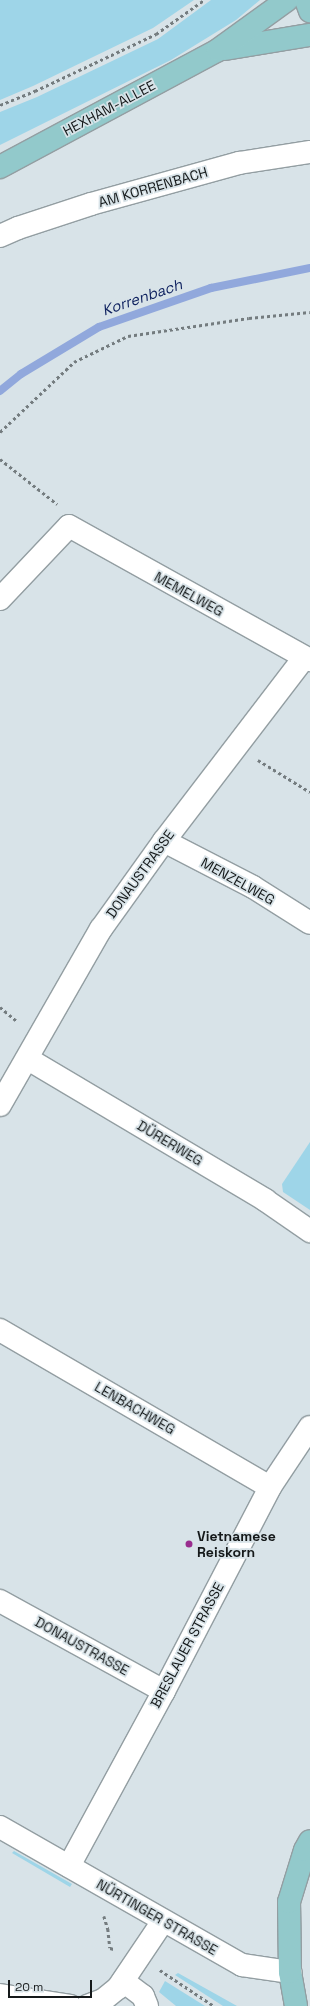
<!DOCTYPE html>
<meta charset="utf-8">
<style>
body{margin:0}
#map{position:relative;width:310px;height:2006px;overflow:hidden;background:#d8e3e8;font-family:"Space Grotesk",sans-serif}
div>[style]{position:absolute}
[style*='--x']{left:calc(var(--x)*1px);top:calc(var(--y)*1px);width:calc(var(--w)*1px);rotate:calc(var(--a)*1deg)}
.green>*{inset:0;background:#9ed5e8}
.stream>*{height:8px;margin:-4px;padding:0 4px;transform-origin:4px;border-radius:4px;background:#91a8dc}
.path>*{height:2.5px;margin-top:-1.25px;transform-origin:0;background:repeating-linear-gradient(90deg,#747c7f 0 3px,transparent 0 6px)}
.roads{filter:drop-shadow(1px 0 #939ea2) drop-shadow(-1px 0 #939ea2) drop-shadow(0 1px #939ea2) drop-shadow(0 -1px #939ea2)}
.minor>*{height:22px;margin:-11px;padding:0 11px;transform-origin:11px;border-radius:11px;background:#fff}
.major>*{height:22px;margin:-11px;padding:0 11px;transform-origin:11px;border-radius:11px;background:#92c9cb}
.dots>*{width:11px;height:11px;translate:-50% -50%;box-sizing:border-box;border:2px solid #d8e3e8;border-radius:50%}
span{translate:-50% -50%;white-space:nowrap;text-align:center;line-height:1.15;-webkit-text-stroke:3.5px #d8e3e8;paint-order:stroke}
.street-label{font-size:14px;color:#15191a}
.poi-label{font-size:14px;color:#15191a;font-weight:700}
.left{translate:0 -50%;text-align:left}
.water-label{font-size:15px;color:#102360;font-style:italic}
.scale{position:absolute;left:8px;top:1980px;width:84px;height:18px;box-sizing:border-box;border:2px solid #15191a;border-top:0;padding-left:5px;font-size:12px;line-height:14px;white-space:nowrap;color:#15191a;-webkit-text-stroke:3px #d8e3e8;paint-order:stroke}
</style>
<div id="map">
<div class="green">
<div style="clip-path:polygon(0 0,194px 0,153px 28px,33px 86px,0 100px)"></div>
<div style="clip-path:polygon(211px 0,260px 0,236px 20px,171px 60px,0 145px,0 112px,37px 97px,158px 39px)"></div>
<div style="clip-path:polygon(310px 1142px,310px 1210px,283px 1192px,282px 1184px)"></div>
<div style="clip-path:polygon(14px 1851px,72px 1884px,70px 1887px,12px 1853px)"></div>
<div style="clip-path:polygon(178px 1973px,237px 2006px,223px 2006px,175px 1975px)"></div>
<div style="clip-path:polygon(165px 1981px,205px 2006px,176px 2006px,159px 1992px)"></div>
</div>
<div class="stream">
<div style="--x:0;--y:391;--w:27;--a:-39"></div>
<div style="--x:21;--y:374;--w:91;--a:-31.1"></div>
<div style="--x:99;--y:327;--w:119;--a:-19.2"></div>
<div style="--x:211;--y:288;--w:101;--a:-11.4"></div>
</div>
<div class="path">
<div style="--x:0;--y:105;--w:38;--a:-22"></div>
<div style="--x:35;--y:91;--w:134;--a:-25.2"></div>
<div style="--x:156;--y:34;--w:59;--a:-35.3"></div>
<div style="--x:0;--y:432;--w:102;--a:-43.4"></div>
<div style="--x:74;--y:362;--w:60;--a:-25.7"></div>
<div style="--x:128;--y:336;--w:122;--a:-8.5"></div>
<div style="--x:249;--y:318;--w:61;--a:-5.6"></div>
<div style="--x:0;--y:459;--w:73;--a:38.3"></div>
<div style="--x:258;--y:760;--w:61;--a:31.6"></div>
<div style="--x:0;--y:1007;--w:23;--a:40"></div>
<div style="--x:104;--y:1916;--w:14;--a:73"></div>
<div style="--x:108;--y:1929;--w:19;--a:84"></div>
<div style="--x:110;--y:1948;--w:4;--a:14"></div>
<div style="--x:160;--y:1970;--w:65;--a:33.7"></div>
</div>
<div class="roads">
<div class="minor">
<div style="--x:0;--y:236;--w:20;--a:-24"></div>
<div style="--x:18;--y:228;--w:77;--a:-18.2"></div>
<div style="--x:91;--y:204;--w:154;--a:-15.5"></div>
<div style="--x:239;--y:163;--w:72;--a:-8.8"></div>
<div style="--x:0;--y:599;--w:100;--a:-46.6"></div>
<div style="--x:69;--y:526;--w:276;--a:29.1"></div>
<div style="--x:164;--y:841;--w:100;--a:27.3"></div>
<div style="--x:253;--y:887;--w:67;--a:32.3"></div>
<div style="--x:28;--y:1059;--w:276;--a:30.7"></div>
<div style="--x:265;--y:1200;--w:55;--a:34.6"></div>
<div style="--x:0;--y:1105;--w:203;--a:-60.2"></div>
<div style="--x:101;--y:929;--w:108;--a:-54.4"></div>
<div style="--x:164;--y:841;--w:230;--a:-52.6"></div>
<div style="--x:0;--y:1330;--w:312;--a:30.2"></div>
<div style="--x:0;--y:1601;--w:187;--a:28.8"></div>
<div style="--x:0;--y:1827;--w:279;--a:29.7"></div>
<div style="--x:242;--y:1965;--w:49;--a:8.3"></div>
<div style="--x:69;--y:1866;--w:199;--a:-61.5"></div>
<div style="--x:164;--y:1691;--w:230;--a:-62.5"></div>
<div style="--x:270;--y:1487;--w:72;--a:-56.3"></div>
<div style="--x:123;--y:1981;--w:25;--a:37"></div>
<div style="--x:143;--y:1996;--w:11;--a:68"></div>
<div style="--x:0;--y:1995;--w:71;--a:8.9"></div>
<div style="--x:87;--y:2006;--w:17;--a:-21"></div>
<div style="--x:103;--y:2000;--w:19;--a:-39"></div>
<div style="--x:118;--y:1988;--w:81;--a:-56.1"></div>
</div>
<div class="major">
<div style="--x:306;--y:0;--w:12;--a:70"></div>
<div style="--x:225;--y:49;--w:86;--a:-9.4"></div>
<div style="--x:0;--y:167;--w:247;--a:-28.2"></div>
<div style="--x:218;--y:50;--w:85;--a:-35.9"></div>
<div style="--x:296;--y:2006;--w:35;--a:-100"></div>
<div style="--x:290;--y:1972;--w:70;--a:-90.8"></div>
<div style="--x:289;--y:1902;--w:54;--a:-72.9"></div>
<div style="--x:305;--y:1850;--w:10;--a:-61"></div>
</div>
</div>
<div class="dots">
<div style="left:189px;top:1544px;background:#992d8e"></div>
</div>
<div class="street-label">
<span style="left:109px;top:108px;rotate:-28deg">HEXHAM-ALLEE</span>
<span style="left:153px;top:187px;rotate:-16deg">AM KORRENBACH</span>
<span style="left:189px;top:594px;rotate:29deg">MEMELWEG</span>
<span style="left:140px;top:874px;rotate:-54deg">DONAUSTRASSE</span>
<span style="left:238px;top:881px;rotate:29deg">MENZELWEG</span>
<span style="left:170px;top:1143px;rotate:31deg">DÜRERWEG</span>
<span style="left:135px;top:1408px;rotate:30deg">LENBACHWEG</span>
<span style="left:187px;top:1645px;rotate:-62deg">BRESLAUER STRASSE</span>
<span style="left:82px;top:1646px;rotate:29deg">DONAUSTRASSE</span>
<span style="left:157px;top:1917px;rotate:30deg">NÜRTINGER STRASSE</span>
</div>
<div class="poi-label">
<span class="left" style="left:197px;top:1544px">Vietnamese<br>Reiskorn</span>
</div>
<div class="water-label">
<span style="left:142px;top:297px;rotate:-19deg">Korrenbach</span>
</div>
<div class="scale">20 m</div>
</div>
